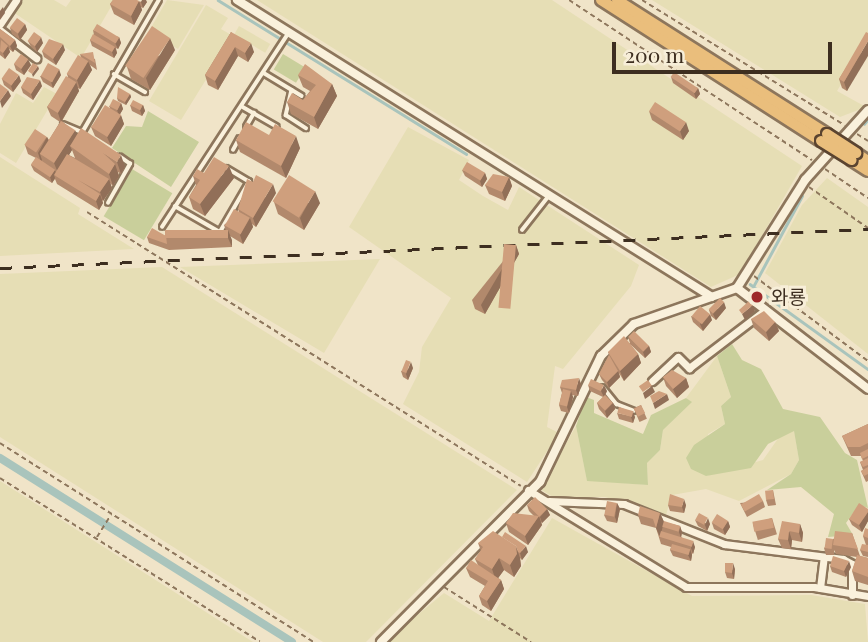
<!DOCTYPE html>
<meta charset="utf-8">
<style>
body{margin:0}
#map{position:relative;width:868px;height:642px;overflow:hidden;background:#f0e4c8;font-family:"Playfair Display","Noto Sans KR",serif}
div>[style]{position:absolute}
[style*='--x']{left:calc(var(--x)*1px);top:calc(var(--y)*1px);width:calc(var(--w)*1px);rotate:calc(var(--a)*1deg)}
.farmland>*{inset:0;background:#e6deb5;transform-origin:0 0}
.green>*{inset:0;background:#c9cf9b;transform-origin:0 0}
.stream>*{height:2.5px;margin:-1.25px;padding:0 1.25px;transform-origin:1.25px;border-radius:1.25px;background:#a9c4bc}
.canal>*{height:8px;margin:-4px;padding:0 4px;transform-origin:4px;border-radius:4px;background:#a9c4bc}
.path>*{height:2px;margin-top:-1px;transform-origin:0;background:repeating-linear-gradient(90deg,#8d765c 0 5px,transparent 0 8.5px)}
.roads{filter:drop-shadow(2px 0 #8d765c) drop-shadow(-2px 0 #8d765c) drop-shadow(0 2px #8d765c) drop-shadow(0 -2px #8d765c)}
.service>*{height:3.5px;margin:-1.75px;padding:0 1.75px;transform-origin:1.75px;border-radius:1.75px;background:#faf1dc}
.minor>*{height:7px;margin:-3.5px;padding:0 3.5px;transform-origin:3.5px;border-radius:3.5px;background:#faf1dc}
.tertiary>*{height:8px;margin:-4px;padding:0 4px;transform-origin:4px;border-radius:4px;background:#faf1dc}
.trunk>*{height:10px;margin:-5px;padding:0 5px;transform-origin:5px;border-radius:5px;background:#eabe7c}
.rail>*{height:2.5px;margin-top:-1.25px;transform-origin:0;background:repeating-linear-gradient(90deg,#3d2e20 0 12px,transparent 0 24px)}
.bridges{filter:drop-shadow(2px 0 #5b4430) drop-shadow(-2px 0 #5b4430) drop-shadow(0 2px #5b4430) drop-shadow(0 -2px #5b4430)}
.trunk-bridge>*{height:10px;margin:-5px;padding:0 5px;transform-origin:5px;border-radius:5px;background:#eabe7c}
.wall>*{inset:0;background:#b2896c;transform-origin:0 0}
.shaded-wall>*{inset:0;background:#916f58}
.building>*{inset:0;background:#cf9f7d;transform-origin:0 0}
.dots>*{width:19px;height:19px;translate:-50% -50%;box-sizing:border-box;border:4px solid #f7eed8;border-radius:50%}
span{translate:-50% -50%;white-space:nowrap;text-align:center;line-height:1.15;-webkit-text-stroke:6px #f7eed8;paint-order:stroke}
.poi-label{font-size:19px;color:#3d2e20}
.left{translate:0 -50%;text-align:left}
.scale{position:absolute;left:612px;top:42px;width:220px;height:32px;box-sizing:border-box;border:4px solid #3d2e20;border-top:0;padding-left:9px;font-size:21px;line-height:24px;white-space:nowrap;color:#3d2e20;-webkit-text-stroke:5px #f7eed8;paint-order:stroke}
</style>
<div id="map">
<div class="farmland">
<div style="clip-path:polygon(20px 0,54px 0,66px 7px,71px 0,115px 0,81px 58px,13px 12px)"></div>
<div style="clip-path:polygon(167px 0,204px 5px,178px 49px,149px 31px)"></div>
<div style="clip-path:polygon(257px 0,552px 0,802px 166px,740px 274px,711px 287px)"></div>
<div style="clip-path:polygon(652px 0,868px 0,868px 39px,837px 91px,866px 107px,840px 117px)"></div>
<div style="clip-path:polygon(206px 5px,228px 18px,221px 29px,233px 36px,181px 120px,149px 101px)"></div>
<div style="left:239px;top:26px;width:36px;height:10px;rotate:30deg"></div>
<div style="clip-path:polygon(44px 87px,57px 94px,16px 163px,0 153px,0 124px,16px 93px,33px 103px)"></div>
<div style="clip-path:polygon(408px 127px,469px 160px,459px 180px,483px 196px,508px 210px,519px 187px,639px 265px,631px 286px,563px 369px,555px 366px,547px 427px,559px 433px,527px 482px,403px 404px,419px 372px,422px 347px,451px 298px,349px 227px)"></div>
<div style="clip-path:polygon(0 157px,80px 208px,78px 214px,134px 249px,0 256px)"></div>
<div style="clip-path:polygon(827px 178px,868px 207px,868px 354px,765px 273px,802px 205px)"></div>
<div style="clip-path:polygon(380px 259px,324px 353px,180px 267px)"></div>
<div style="clip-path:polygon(162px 267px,517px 490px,366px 642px,323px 642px,0 437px,0 274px)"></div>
<div style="clip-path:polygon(717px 356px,731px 397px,721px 406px,725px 424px,708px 434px,706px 476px,763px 460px,784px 430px,794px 430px,799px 460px,791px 474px,739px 501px,706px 489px,672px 495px,666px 515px,605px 497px,553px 497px,540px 489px,576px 426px,587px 480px,648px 485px,647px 463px,660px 450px,663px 430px,691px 402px,686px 398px)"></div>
<div style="clip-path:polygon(0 481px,253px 642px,0 642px)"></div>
<div style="clip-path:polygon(552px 518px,692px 596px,811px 595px,865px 604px,868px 642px,385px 642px,444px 593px,489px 621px)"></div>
</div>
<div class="green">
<div style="left:283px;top:54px;width:26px;height:18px;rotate:31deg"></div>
<div style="clip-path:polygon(148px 111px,199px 142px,171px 187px,112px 148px,126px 126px,142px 127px)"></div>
<div style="left:132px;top:169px;width:47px;height:55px;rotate:31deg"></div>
<div style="clip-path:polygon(732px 344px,742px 360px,761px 369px,783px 409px,820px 417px,845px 453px,857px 460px,868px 508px,859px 505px,846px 523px,853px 535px,828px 537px,834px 514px,801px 487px,767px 490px,791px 474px,799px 460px,794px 431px,768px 444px,751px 468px,706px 476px,691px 469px,686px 458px,694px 445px,725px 424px,721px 406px,731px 397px,717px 356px)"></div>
<div style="clip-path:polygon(586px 397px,594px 400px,594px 413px,643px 434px,651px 415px,686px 398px,692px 402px,663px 430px,660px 450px,647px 463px,648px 485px,587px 481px,576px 426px)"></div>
</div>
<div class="stream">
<div style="--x:218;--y:0;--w:292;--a:31.8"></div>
<div style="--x:864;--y:124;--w:6;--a:-51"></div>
<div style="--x:750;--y:284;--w:145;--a:35.8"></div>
<div style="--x:754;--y:285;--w:101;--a:-61.7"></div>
</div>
<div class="canal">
<div style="--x:0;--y:458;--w:345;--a:32.2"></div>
</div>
<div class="path">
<div style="--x:569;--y:0;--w:291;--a:33.4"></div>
<div style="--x:642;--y:0;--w:238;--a:31.7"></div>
<div style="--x:857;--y:134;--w:13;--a:32"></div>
<div style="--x:825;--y:169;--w:52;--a:34"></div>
<div style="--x:809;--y:187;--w:72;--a:34.8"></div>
<div style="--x:87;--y:212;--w:513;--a:32.27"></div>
<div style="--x:754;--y:276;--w:142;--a:36.7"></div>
<div style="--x:0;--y:443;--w:371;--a:32.4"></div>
<div style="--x:0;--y:478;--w:307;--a:32.2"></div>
<div style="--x:97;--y:537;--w:26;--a:-58"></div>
<div style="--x:444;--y:587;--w:103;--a:32.3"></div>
</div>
<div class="roads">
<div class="service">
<div style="--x:264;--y:73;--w:44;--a:31.2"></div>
<div style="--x:114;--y:74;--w:36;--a:30"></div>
<div style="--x:292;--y:90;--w:26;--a:103"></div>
<div style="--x:286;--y:115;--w:24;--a:33"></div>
<div style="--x:243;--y:107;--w:39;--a:30"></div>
<div style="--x:63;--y:124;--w:21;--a:23"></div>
<div style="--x:246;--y:127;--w:16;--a:-60"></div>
<div style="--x:83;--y:131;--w:151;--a:-59.9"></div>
<div style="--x:233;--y:150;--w:13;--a:-61"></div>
<div style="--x:108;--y:203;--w:45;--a:-60.6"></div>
<div style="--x:130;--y:164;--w:12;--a:-145"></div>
<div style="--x:175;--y:206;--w:52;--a:30"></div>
<div style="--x:220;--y:232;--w:58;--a:-59.9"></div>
<div style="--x:249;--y:182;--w:26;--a:-149"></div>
<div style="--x:162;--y:227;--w:230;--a:-56.9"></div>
<div style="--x:522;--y:230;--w:42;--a:-51.8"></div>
<div style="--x:603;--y:387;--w:22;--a:51"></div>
<div style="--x:617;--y:404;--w:18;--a:22"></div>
</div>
<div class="minor">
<div style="--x:0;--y:24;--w:29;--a:-56"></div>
<div style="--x:0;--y:30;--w:46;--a:37.9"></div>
<div style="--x:652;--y:381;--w:35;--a:-43"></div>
<div style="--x:678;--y:357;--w:16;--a:45"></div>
<div style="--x:689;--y:368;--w:96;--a:-37.3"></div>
<div style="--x:528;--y:490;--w:185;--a:31.5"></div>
<div style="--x:686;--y:587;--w:128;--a:0"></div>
<div style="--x:814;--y:587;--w:55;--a:9.5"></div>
<div style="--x:549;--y:501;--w:75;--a:2.3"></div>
<div style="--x:624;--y:504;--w:108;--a:21.8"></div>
<div style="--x:724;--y:544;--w:120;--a:7.2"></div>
<div style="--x:843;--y:559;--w:10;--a:29"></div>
<div style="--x:852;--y:564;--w:31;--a:90"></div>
<div style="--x:820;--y:588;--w:31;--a:-83"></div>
</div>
<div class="tertiary">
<div style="--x:237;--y:0;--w:560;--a:32.02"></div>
<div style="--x:737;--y:288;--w:165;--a:37.6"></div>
<div style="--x:381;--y:642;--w:226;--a:-45.2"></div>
<div style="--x:540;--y:482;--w:140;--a:-64.2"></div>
<div style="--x:601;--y:356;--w:46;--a:-44.1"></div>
<div style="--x:634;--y:324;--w:109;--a:-19.3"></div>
<div style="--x:737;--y:288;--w:128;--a:-57.8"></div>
<div style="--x:805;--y:180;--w:94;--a:-48"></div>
</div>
<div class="trunk">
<div style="--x:601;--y:0;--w:261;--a:32.7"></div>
<div style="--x:617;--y:0;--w:249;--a:32.5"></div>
<div style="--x:856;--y:153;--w:14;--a:34"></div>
<div style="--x:851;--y:160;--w:20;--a:33"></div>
</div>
</div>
<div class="rail">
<div style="--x:0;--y:268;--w:869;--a:-2.57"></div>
</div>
<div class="bridges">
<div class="trunk-bridge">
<div style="--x:827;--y:134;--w:35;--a:33"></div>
<div style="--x:821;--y:141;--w:36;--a:32"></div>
</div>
</div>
<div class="wall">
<div style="clip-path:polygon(113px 0,147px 2px,143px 8px,141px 7px,142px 10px,134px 25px,114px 14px,110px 4px)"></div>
<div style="clip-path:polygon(25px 24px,27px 30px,20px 40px,12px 34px,10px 28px)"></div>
<div style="clip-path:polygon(0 29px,15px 40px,17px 46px,13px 52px,9px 49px,10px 52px,5px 59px,0 55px)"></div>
<div style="clip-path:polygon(93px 30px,119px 37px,121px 43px,118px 49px,116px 48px,117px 53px,114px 58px,92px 46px,90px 40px,94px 35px)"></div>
<div style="clip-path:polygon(231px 32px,254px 52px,248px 62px,238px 56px,218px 90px,208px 85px,205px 75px)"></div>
<div style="clip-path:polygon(868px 33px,847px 91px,842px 88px,839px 79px)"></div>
<div style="clip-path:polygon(28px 41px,43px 43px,37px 52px,31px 47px)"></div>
<div style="clip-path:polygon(65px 50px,56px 65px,44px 57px,42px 51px)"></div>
<div style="clip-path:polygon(175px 50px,150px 90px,131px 79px,127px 67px)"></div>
<div style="clip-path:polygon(evenodd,80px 54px,95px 59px,97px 70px,90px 65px,92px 70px,80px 89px,78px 88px,79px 91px,62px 121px,77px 135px,125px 167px,121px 174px,118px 172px,119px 176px,113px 186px,110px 183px,112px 188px,103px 201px,102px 200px,103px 203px,99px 210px,57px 184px,55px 179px,52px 183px,34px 171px,31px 165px,36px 158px,28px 154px,25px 145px,47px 137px,49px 140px,60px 122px,51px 116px,47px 107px,68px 77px,67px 74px,81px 57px,80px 54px,72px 150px,75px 158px,69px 155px,72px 150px)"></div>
<div style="clip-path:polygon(14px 64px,31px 65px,24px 75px,16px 70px)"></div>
<div style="clip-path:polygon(61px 75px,53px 88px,43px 82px,40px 76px)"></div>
<div style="clip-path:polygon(298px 75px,332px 84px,337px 96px,318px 129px,291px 114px,287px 102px,303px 100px,310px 91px,303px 87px)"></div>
<div style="clip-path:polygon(671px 77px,698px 88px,700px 94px,696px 99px,673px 83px)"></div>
<div style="clip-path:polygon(2px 79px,21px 81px,13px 92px,4px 85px)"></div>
<div style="clip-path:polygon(42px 86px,33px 100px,23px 93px,21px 87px)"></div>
<div style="clip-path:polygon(130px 94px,131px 97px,126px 105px,118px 101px,117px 98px)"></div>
<div style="clip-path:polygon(121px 103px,123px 109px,120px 114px,124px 124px,111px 146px,95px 136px,91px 127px,110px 108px,109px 106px)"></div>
<div style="clip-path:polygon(130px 105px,143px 105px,145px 111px,142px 116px,132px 111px)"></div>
<div style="clip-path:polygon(649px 111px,689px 131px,683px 140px,652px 120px)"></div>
<div style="clip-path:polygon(269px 135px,300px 148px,286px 178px,240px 152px,236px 140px)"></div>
<div style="clip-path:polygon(462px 170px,485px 173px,487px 179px,482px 187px,465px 176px)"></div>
<div style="clip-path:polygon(204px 173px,234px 178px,205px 216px,193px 209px,189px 197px,196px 185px,193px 176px)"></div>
<div style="clip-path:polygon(509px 177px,512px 186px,505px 201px,489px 194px,485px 185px)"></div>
<div style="clip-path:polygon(276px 193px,256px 227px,252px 224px,253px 227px,243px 244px,230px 236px,232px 247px,169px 250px,149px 243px,147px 237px,226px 231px,224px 225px,239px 212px,238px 209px)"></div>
<div style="clip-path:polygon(274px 202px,320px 203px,304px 230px,278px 214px)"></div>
<div style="clip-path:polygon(516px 245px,519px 254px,485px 314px,475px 309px,472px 300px)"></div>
<div style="clip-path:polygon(726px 308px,716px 320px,711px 316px,709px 310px)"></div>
<div style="clip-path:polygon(691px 316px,712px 320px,703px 331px,693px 322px)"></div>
<div style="clip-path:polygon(751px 319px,775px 322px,779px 331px,769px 341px,754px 328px)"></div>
<div style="clip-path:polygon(628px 337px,649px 346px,651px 352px,645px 358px,630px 344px,638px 354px,641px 363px,624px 381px,619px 373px,620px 377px,609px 388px,602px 380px,599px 374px,609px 355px,608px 352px,630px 343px)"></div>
<div style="clip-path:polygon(413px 368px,408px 380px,403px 377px,401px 371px)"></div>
<div style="clip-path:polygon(663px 377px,686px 378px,689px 387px,677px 398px,666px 386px)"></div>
<div style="clip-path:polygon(581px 384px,578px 396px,572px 395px,573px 397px,569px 413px,561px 411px,559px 405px,562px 393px,560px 387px)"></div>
<div style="clip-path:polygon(588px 385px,607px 391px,605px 395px,613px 403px,615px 409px,607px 418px,599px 409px,597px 403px,603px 397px,590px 391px)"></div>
<div style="left:641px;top:405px;width:15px;height:8px;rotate:67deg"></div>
<div style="clip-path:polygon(617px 413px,635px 417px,633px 423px,619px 419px)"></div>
<div style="clip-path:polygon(868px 424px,868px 481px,866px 482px,861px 471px,863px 470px,860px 462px,863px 461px,861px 456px,851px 456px,842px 436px)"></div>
<div style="clip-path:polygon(773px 490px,776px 505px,768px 506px,766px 500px)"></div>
<div style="clip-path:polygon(763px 501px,765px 507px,747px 517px,740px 503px)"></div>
<div style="clip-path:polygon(617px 503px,620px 509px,617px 523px,607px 521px,604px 515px)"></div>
<div style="clip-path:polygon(527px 505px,547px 509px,550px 515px,542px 523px,541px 522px,542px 525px,528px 545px,509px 532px,506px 523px,534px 516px,529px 511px)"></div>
<div style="clip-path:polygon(668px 505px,686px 505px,684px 513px,670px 511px)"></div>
<div style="clip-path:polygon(868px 509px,868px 521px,862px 532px,852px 525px,849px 519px)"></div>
<div style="clip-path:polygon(660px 513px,664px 522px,680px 526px,682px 532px,681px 537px,695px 547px,693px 554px,692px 553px,692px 555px,691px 561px,673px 556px,670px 550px,671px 547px,661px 544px,656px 528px,641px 524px,638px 515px)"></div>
<div style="left:772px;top:518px;width:17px;height:20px;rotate:73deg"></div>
<div style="clip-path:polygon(695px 520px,710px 524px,707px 531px,698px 526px)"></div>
<div style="clip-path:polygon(728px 521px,730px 527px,725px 535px,714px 529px,712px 523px)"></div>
<div style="clip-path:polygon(800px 524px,803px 533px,802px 542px,792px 540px,791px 549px,782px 548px,778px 539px)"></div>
<div style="clip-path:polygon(868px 529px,868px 557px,863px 556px,860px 550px,866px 545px,863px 536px)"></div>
<div style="clip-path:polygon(852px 533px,860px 556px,868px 558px,868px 585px,855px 581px,852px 571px,857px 557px,836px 554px,834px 550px,834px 555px,826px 555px,824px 548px,833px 539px)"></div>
<div style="clip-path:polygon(478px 543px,528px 552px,522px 560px,520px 558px,521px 566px,514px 577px,504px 570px,498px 578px,501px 580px,504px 589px,491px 611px,482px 605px,479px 596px,485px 586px,470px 577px,466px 568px,478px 565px,475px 559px,481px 551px)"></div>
<div style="clip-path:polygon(830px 566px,851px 567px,846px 577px,832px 572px)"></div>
<div style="clip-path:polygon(735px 569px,734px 579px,727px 578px,725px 572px)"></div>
</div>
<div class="shaded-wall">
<div style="clip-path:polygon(142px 0,146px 0,147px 2px,143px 8px,141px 2px)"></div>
<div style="clip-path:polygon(139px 1px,142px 10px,134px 25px,131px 16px)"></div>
<div style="clip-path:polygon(3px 7px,5px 13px,0 20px,0 11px)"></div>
<div style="clip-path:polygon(25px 24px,27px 30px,20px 40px,18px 34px)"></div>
<div style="clip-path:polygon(41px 37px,43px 43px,37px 52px,35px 46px)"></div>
<div style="clip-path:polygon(119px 37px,121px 43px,118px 49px,115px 43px)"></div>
<div style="clip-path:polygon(170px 38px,175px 50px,150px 90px,146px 78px)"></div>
<div style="clip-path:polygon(15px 40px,17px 46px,13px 52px,10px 46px)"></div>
<div style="clip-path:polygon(868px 41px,868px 56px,847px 91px,844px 82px)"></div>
<div style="clip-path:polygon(251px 43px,254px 52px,248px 62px,245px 53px)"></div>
<div style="clip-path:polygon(63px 44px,65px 50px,56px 65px,53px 59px)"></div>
<div style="clip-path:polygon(8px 46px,10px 52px,5px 59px,3px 53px)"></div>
<div style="clip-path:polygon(115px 47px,117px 53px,114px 58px,112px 52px)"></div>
<div style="clip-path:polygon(235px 47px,238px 56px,218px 90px,215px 81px)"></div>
<div style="clip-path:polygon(28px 59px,31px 65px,24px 75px,21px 69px)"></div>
<div style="clip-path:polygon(88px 61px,92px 70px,80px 89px,77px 80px)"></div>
<div style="clip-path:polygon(38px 66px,39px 69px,33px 77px,32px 74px)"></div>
<div style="clip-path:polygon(59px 69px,61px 75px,53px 88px,51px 82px)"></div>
<div style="clip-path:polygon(19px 75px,21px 81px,13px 92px,11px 86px)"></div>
<div style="clip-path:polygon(40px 80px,42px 86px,33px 100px,31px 94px)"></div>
<div style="clip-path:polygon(76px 82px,79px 91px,61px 122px,58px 113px)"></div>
<div style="clip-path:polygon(332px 84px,337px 96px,318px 129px,314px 117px)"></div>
<div style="clip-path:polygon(698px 88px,700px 94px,696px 99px,694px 93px)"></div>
<div style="clip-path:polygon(8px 90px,11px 96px,2px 108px,0 101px)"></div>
<div style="clip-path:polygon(130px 94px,131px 97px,126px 105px,125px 102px)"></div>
<div style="clip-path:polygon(121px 103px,123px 109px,119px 116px,117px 110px)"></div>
<div style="clip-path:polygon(143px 105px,145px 111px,142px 116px,140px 110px)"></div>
<div style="clip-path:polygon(121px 115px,124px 124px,111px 146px,107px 137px)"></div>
<div style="clip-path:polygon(686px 122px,689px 131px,683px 140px,680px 131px)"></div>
<div style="clip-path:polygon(75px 130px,79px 139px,70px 146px,72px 150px,58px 173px,54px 163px)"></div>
<div style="clip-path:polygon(296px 136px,300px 148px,286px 178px,281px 166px)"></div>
<div style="clip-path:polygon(47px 137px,51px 146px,40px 154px,42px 160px,41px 162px,38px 153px)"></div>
<div style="clip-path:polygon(121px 155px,125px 167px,121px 174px,117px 162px)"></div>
<div style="clip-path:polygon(115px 164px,119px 176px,113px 186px,109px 174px)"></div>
<div style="clip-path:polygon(229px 166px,234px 178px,205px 216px,200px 204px)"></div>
<div style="clip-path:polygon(55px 170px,57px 176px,54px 175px,55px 178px,52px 183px,50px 177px)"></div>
<div style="clip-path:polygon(485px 173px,487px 179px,482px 187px,480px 181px)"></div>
<div style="clip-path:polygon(509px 177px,512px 186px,505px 201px,502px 192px)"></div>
<div style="clip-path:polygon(109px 179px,112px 188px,103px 201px,100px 192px)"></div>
<div style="clip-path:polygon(273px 184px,276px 193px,256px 227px,253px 218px)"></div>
<div style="clip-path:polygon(315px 191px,320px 203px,304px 230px,300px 218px)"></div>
<div style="clip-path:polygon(100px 194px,103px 203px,99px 210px,96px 201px)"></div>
<div style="clip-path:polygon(250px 218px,253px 227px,243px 244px,240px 235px)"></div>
<div style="clip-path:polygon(228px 230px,232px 240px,232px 247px,228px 238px)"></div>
<div style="clip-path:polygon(516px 245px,519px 254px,485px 314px,481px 305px)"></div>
<div style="clip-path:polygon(724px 302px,726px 308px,716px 320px,713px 314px)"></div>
<div style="clip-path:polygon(753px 305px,755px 311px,745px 320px,742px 314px)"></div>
<div style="clip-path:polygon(710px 314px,712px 320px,703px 331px,700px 324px)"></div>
<div style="clip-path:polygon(775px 322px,779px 331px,769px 341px,766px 332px)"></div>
<div style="clip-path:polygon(649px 346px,651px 352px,645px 358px,643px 352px)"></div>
<div style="clip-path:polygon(638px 354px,641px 363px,624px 381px,620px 371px)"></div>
<div style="clip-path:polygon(411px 362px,413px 368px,408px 380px,406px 374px)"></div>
<div style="clip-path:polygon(618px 371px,620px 377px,609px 388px,607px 382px)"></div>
<div style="clip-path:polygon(579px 378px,581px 384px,578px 396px,576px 390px)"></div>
<div style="clip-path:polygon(686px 378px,689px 387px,677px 398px,673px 389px)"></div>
<div style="clip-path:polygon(604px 385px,607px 391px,604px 397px,601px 391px)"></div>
<div style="clip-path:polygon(652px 386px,655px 392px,645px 399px,643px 393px)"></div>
<div style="clip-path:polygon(571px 391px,573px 397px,569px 413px,567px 407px)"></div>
<div style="clip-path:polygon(667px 394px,669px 400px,655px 409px,653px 403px)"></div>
<div style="clip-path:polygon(613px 403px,615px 409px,607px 418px,605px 411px)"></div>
<div style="clip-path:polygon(633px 411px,635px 417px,633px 423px,631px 417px)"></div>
<div style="clip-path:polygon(684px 499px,686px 505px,684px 513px,682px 507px)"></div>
<div style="clip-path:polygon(617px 503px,620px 509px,617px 523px,615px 517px)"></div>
<div style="clip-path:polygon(547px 509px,550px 515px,542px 523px,540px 517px)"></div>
<div style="clip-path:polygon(868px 512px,868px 521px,862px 532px,859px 525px)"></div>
<div style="clip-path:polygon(660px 513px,664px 522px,660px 537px,656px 528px)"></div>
<div style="clip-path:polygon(539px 516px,542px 525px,528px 545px,525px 536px)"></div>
<div style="clip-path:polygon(708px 518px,710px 524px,707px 531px,705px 525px)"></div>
<div style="clip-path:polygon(728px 521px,730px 527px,725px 535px,723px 529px)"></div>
<div style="clip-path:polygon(800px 524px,803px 533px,802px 542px,799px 533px)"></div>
<div style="clip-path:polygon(680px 526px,682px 532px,681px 538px,679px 532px)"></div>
<div style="clip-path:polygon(789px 531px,792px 540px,791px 549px,788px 540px)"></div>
<div style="clip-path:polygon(693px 541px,695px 547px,693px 554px,691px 548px)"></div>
<div style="clip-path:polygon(516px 546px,520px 558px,521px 566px,514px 577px,510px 565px)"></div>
<div style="clip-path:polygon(526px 546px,528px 552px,522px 560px,520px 553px)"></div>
<div style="clip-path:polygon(690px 549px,692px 555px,691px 561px,688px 555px)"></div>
<div style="clip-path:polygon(499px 558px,504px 570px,496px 581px,492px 569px)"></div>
<div style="clip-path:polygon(849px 561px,851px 567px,846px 577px,844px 571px)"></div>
<div style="clip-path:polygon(733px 563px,735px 569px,734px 579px,732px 573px)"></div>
<div style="clip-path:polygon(501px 580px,504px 589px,491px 611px,487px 601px)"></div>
</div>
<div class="building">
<div style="clip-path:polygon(113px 0,137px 0,139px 1px,131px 16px,110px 4px)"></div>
<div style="left:17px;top:18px;width:10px;height:12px;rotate:37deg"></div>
<div style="left:97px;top:24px;width:26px;height:7px;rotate:31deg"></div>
<div style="left:152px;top:26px;width:22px;height:48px;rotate:34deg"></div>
<div style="clip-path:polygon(0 29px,15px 40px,10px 46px,0 37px)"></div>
<div style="left:34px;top:32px;width:9px;height:11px;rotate:36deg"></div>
<div style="clip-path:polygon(231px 32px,251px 43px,245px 53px,235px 47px,215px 81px,205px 75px)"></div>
<div style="clip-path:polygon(866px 32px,868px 33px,868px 41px,844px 82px,839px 79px)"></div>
<div style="clip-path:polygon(93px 34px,115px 47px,112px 52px,90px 40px)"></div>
<div style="clip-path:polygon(49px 39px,63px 44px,53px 59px,42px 51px)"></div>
<div style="clip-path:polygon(1px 40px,8px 46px,3px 53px,0 51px)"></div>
<div style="clip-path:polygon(93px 52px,95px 63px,80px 54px)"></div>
<div style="left:21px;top:54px;width:9px;height:12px;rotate:36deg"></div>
<div style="left:78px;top:55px;width:12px;height:22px;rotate:31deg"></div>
<div style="clip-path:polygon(33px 63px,38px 66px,32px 74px,28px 71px)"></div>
<div style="left:48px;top:63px;width:13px;height:15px;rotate:29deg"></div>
<div style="clip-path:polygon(305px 64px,332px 84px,314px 117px,287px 102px,292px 93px,303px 100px,316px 85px,298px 75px)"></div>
<div style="left:9px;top:68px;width:12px;height:13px;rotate:35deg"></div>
<div style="left:674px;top:72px;width:29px;height:6px;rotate:34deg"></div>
<div style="left:66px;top:76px;width:12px;height:36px;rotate:31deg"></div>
<div style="clip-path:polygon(27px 77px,40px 80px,31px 94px,21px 87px)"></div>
<div style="clip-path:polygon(0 84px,8px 90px,0 101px)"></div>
<div style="clip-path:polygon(118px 87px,130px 94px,125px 102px,117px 98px)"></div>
<div style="left:113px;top:99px;width:9px;height:8px;rotate:27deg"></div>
<div style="left:133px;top:100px;width:11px;height:6px;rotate:27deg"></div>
<div style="left:655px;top:102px;width:37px;height:11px;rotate:33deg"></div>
<div style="left:105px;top:105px;width:19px;height:26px;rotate:32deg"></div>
<div style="left:61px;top:121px;width:17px;height:39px;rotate:33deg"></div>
<div style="clip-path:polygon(246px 122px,269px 135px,275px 124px,296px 136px,281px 166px,236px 140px)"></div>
<div style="clip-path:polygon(81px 128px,121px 155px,117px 162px,103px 153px,115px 164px,109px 174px,70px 146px)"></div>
<div style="left:35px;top:129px;width:14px;height:19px;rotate:34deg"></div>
<div style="clip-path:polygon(67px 154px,109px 179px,100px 192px,78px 180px,100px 194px,96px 201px,54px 175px)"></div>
<div style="left:36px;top:157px;width:23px;height:9px;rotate:34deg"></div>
<div style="clip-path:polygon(214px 157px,229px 166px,200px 204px,189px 197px,200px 180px,193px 176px,197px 169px,204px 173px)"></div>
<div style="left:467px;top:162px;width:21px;height:9px;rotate:31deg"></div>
<div style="clip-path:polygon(493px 174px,509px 177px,502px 192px,485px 185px)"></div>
<div style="clip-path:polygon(256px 175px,273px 184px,253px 218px,238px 209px,247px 179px,253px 182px)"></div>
<div style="left:289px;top:175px;width:31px;height:31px;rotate:32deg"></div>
<div style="left:234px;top:209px;width:18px;height:19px;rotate:29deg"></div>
<div style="clip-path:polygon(152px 228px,166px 236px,167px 244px,147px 237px)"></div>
<div style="left:228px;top:230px;width:8px;height:63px;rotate:90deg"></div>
<div style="left:504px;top:244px;width:12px;height:64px;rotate:5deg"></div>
<div style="left:720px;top:298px;width:6px;height:16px;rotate:45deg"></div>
<div style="clip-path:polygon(749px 301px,753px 305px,742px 314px,739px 310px)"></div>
<div style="left:700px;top:306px;width:13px;height:13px;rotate:39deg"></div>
<div style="clip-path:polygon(764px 311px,775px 322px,766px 332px,751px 319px)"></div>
<div style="left:634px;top:331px;width:21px;height:8px;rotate:45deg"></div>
<div style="clip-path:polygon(624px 336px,638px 354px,620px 371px,608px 352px)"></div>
<div style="clip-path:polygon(609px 355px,618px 371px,607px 382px,599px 374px)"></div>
<div style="left:406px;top:360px;width:5px;height:12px;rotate:22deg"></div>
<div style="clip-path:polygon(672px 370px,686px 378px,673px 389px,663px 377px)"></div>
<div style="clip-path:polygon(579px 378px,576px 390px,560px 387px,562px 380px)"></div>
<div style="left:591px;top:379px;width:14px;height:7px;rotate:25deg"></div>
<div style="left:648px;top:380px;width:7px;height:11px;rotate:56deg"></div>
<div style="left:563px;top:389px;width:8px;height:16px;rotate:14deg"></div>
<div style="clip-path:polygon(659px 391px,667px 394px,653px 403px,650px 396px)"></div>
<div style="left:605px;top:395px;width:11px;height:11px;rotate:45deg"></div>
<div style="left:641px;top:405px;width:9px;height:8px;rotate:63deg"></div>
<div style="left:619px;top:407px;width:15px;height:6px;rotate:16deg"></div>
<div style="clip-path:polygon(868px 424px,868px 443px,860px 447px,848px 447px,842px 436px)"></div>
<div style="clip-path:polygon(868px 449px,868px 456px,862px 459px,860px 453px)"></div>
<div style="clip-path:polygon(868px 458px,868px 465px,863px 467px,860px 462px)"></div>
<div style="clip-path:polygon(868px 467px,868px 474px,864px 476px,861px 471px)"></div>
<div style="left:773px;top:490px;width:9px;height:8px;rotate:84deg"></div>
<div style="clip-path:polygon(670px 494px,684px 499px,682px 507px,668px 505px)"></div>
<div style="left:759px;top:494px;width:8px;height:21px;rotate:60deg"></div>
<div style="left:535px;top:497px;width:17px;height:11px;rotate:45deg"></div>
<div style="left:607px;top:501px;width:10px;height:14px;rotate:11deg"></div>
<div style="clip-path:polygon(859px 503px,868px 509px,868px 512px,859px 525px,849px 519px)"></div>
<div style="clip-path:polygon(640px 506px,660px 513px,656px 528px,653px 519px,638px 515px)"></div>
<div style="clip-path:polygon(513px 513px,539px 516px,525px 536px,506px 523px)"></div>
<div style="left:699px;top:513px;width:10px;height:8px;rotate:29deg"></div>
<div style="left:717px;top:514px;width:13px;height:10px;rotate:32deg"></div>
<div style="left:772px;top:518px;width:10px;height:20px;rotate:79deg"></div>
<div style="left:664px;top:521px;width:17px;height:6px;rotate:17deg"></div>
<div style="clip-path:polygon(782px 521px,800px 524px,799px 533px,789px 531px,788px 540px,778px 539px)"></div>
<div style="clip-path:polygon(865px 528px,868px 529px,868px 538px,863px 536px)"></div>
<div style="clip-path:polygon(493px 531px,516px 546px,517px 554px,510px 565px,499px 558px,492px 569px,475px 559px,483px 547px,478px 543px)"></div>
<div style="left:661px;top:531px;width:34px;height:6px;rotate:17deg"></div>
<div style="clip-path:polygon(835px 531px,852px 533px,858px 549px,833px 545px)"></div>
<div style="clip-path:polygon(505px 532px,526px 546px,520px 553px,518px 552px,516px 546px,502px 537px)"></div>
<div style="left:826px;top:538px;width:7px;height:10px;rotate:8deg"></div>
<div style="left:672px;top:544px;width:19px;height:6px;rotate:16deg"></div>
<div style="clip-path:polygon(862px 544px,868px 545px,868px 552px,860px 550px)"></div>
<div style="clip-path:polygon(857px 555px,868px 558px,868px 577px,852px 571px)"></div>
<div style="clip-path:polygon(833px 556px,849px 561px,844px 571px,830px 566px)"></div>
<div style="clip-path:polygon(471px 560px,501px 580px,487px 601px,479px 596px,488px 581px,466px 568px)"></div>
<div style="clip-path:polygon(725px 563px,733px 563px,732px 573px,725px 572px)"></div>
</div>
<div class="dots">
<div style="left:757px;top:297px;background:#9e2a2b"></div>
</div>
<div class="poi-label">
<span class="left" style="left:771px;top:297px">와룡</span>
</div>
<div class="scale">200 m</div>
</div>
